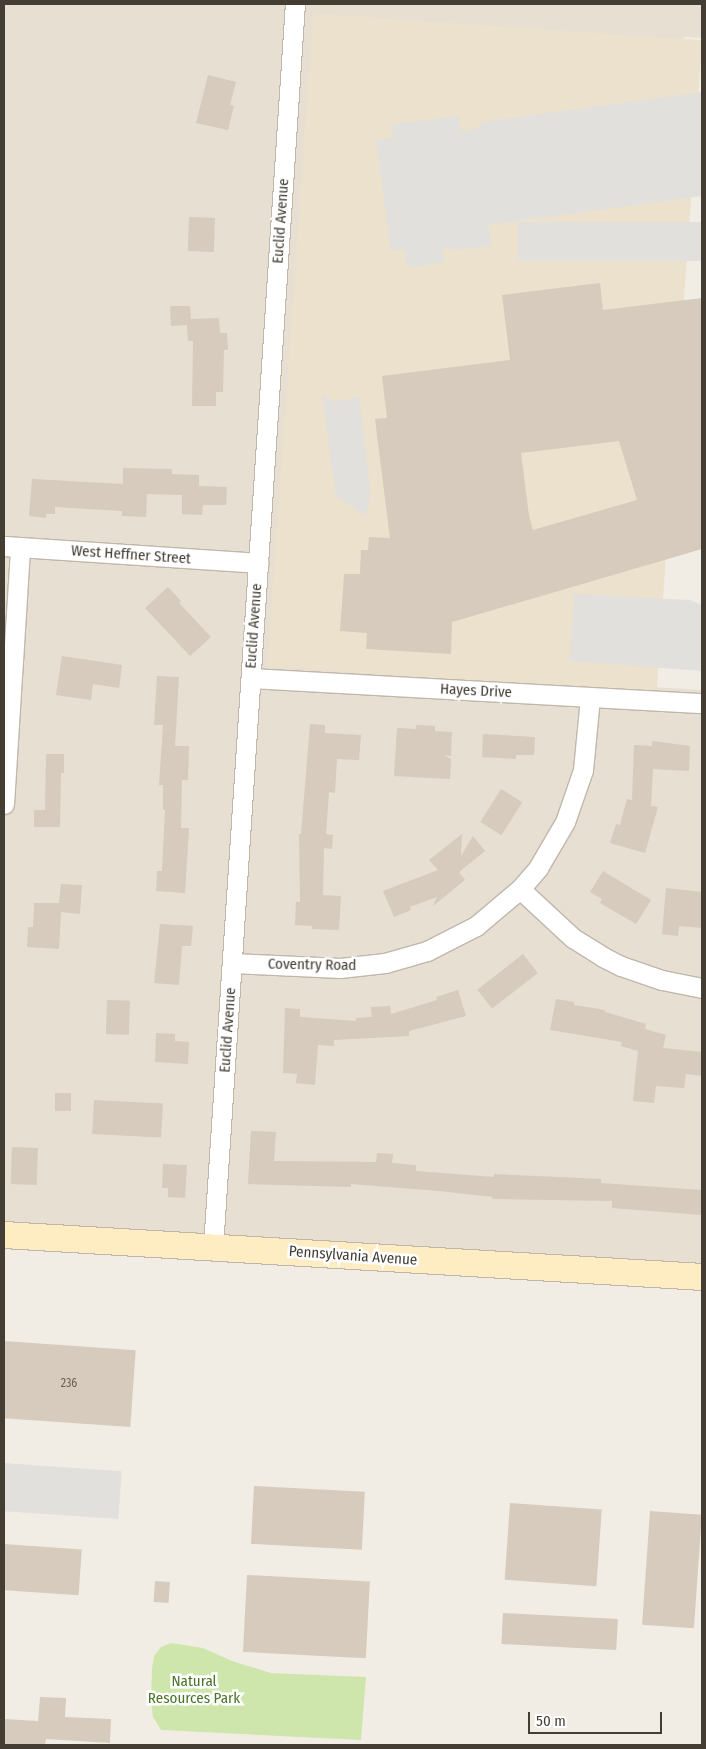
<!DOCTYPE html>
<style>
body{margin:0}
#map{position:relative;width:706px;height:1749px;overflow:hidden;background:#f2ede4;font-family:"Fira Sans Condensed",sans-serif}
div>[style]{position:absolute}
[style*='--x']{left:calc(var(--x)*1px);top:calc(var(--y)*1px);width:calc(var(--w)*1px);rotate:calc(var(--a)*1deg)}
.residential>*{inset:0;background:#e6dfd2}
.education>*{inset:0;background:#ebe1cd;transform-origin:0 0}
.green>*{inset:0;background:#cee6ac}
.parking>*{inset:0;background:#e2e0dc;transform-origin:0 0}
.building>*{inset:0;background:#d6cbbc;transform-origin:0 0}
.roads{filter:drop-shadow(1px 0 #c0b7aa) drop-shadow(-1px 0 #c0b7aa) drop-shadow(0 1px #c0b7aa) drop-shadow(0 -1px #c0b7aa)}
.street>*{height:19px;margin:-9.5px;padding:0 9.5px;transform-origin:9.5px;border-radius:9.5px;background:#fff}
.secondary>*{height:26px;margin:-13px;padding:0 13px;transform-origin:13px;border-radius:13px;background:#feedc2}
span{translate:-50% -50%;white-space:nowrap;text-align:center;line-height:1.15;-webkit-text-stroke:5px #fff;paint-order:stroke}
.number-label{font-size:12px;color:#686056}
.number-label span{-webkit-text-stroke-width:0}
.street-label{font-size:15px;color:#433d34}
.park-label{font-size:15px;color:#487428}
.frame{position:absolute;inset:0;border:5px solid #433d34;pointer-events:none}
.scale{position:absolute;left:528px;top:1712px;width:134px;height:22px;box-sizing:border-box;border:2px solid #433d34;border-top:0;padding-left:6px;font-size:15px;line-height:18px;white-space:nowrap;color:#433d34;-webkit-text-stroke:4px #fff;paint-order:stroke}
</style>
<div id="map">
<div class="residential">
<div style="clip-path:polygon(4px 4px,702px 4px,702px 38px,685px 37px,268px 665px,702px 690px,702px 1286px,4px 1248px)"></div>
</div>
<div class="education">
<div style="left:313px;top:13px;width:390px;height:655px;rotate:4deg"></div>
</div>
<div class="green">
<div style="clip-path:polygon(171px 1643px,203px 1648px,232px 1661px,271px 1673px,366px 1677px,361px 1740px,161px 1730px,153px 1717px,151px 1701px,152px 1669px,154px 1656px,161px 1647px)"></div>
</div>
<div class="parking">
<div style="clip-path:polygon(702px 92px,702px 196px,488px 225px,492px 246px,455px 250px,445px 247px,442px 252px,445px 262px,408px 268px,404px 249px,391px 251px,376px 141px,393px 138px,392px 124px,460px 116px,460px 129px,464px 132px,479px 128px,482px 122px)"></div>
<div style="left:702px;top:222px;width:39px;height:184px;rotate:90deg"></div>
<div style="clip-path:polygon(322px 394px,334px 402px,359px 397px,370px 486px,370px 497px,366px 516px,336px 496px)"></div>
<div style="clip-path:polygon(574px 594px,690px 600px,702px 605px,702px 671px,570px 661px)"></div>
<div style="left:4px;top:1463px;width:118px;height:48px;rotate:4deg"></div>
</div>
<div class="building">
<div style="clip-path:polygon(208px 75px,236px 82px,230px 105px,234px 106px,228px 130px,196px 123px)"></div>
<div style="left:189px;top:217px;width:26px;height:34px;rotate:2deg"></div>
<div style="clip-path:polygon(evenodd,600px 283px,603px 310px,702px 298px,702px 549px,452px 622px,451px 654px,366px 649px,367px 633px,340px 631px,342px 605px,344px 574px,360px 574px,361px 550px,368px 550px,369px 537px,390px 538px,375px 419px,387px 418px,382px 376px,510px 360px,502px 295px,600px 283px,619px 441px,637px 500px,533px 530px,529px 516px,521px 453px,619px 441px)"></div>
<div style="clip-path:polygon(170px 306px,190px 306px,191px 319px,219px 318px,220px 333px,227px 333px,228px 350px,224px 350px,223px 392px,216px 392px,216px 406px,192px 406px,193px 341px,188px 341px,187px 325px,171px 326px)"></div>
<div style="clip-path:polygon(123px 468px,172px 469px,172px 474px,199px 475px,199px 486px,227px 487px,226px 505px,203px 505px,202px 515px,182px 514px,182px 495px,147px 494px,146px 517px,122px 516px,122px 511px,55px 507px,55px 514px,46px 514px,46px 518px,29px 516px,32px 479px,123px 484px)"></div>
<div style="clip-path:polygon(168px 587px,181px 601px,179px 603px,211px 637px,190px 656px,145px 608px)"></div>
<div style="clip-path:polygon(62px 656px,122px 665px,119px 688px,93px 684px,91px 700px,56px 695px)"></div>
<div style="clip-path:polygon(157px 676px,179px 677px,175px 746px,189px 746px,188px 780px,182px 780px,181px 828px,189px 828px,185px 893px,156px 891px,157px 871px,162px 871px,165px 810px,163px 810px,163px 785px,159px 785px,163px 725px,154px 725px)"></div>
<div style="clip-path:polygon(310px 724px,325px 725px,325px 733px,361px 735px,359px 760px,337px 759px,335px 793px,329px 792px,326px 834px,333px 835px,332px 849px,324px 848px,323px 895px,341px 896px,339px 930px,312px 929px,312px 926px,295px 925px,296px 902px,300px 902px,299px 834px,301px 834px)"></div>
<div style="clip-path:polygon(416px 725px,435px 726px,435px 731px,452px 732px,451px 756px,444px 755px,451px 759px,450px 779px,394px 776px,397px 728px,416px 729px)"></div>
<div style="clip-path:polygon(483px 734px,535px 737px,534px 755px,516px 755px,516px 759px,482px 757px)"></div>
<div style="clip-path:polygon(652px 741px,690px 746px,689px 771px,653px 769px,651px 806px,658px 807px,645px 853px,610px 843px,616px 824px,620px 825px,627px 799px,632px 800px,634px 745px,652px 746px)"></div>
<div style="clip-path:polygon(46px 754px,64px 754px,64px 773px,61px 773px,60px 827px,34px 827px,34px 810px,45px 810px)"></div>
<div style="left:501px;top:789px;width:25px;height:39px;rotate:32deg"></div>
<div style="clip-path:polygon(462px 834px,461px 856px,473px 836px,485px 851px,459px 872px,465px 880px,433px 906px,437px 897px,410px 907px,411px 910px,394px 917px,383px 891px,438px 870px,429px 860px)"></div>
<div style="clip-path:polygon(603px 871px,651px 900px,636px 924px,600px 903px,602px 899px,590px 892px)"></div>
<div style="clip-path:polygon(61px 884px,82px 885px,80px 914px,61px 912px,59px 949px,27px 947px,28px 927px,33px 927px,34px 903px,59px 903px)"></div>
<div style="clip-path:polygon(666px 888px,702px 892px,702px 928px,679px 926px,678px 936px,662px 934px)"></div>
<div style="clip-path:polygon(160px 924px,193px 926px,191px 946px,182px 946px,179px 985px,154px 983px)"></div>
<div style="left:523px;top:954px;width:24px;height:58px;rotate:52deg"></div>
<div style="clip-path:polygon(458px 990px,466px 1016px,409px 1031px,409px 1036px,334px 1040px,334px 1046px,318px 1045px,315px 1085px,296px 1083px,297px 1074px,283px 1073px,285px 1008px,300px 1009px,300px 1017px,356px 1021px,356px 1018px,372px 1017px,371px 1007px,390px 1006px,391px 1014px,437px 1000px,436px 997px)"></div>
<div style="clip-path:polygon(556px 999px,574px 1002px,574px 1005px,605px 1010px,605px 1012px,646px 1024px,645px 1029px,666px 1035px,663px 1048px,702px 1052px,702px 1076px,686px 1074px,684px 1088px,656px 1086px,654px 1103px,633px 1101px,638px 1051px,621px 1046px,622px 1042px,550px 1030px)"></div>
<div style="left:107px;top:1000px;width:23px;height:34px;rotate:2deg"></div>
<div style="clip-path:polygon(156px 1033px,175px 1034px,175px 1041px,189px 1042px,188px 1064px,155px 1062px)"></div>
<div style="left:55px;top:1093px;width:16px;height:18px"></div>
<div style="left:94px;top:1100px;width:69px;height:34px;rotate:3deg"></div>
<div style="clip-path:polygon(251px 1131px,276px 1132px,274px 1161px,376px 1162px,377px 1153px,393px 1154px,392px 1163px,416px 1165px,416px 1171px,494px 1177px,494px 1174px,601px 1179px,601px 1183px,702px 1190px,702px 1215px,612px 1208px,612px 1201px,492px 1199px,493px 1197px,439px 1191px,351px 1184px,351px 1187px,248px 1184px)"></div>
<div style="left:12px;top:1147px;width:26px;height:37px;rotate:2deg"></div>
<div style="clip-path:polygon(163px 1164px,187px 1165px,185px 1198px,168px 1197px,168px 1188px,162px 1188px)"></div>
<div style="left:4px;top:1341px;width:132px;height:77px;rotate:4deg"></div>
<div style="left:254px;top:1486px;width:111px;height:58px;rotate:3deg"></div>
<div style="left:510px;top:1503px;width:92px;height:77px;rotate:4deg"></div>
<div style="left:650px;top:1511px;width:52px;height:114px;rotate:4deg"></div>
<div style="left:4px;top:1544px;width:78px;height:46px;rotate:4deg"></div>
<div style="left:247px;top:1575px;width:123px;height:77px;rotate:3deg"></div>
<div style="left:155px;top:1581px;width:15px;height:21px;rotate:4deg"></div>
<div style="left:503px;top:1613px;width:115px;height:31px;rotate:3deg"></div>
<div style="clip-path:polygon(40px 1697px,66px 1698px,65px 1717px,111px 1719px,110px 1743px,46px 1739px,45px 1745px,4px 1745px,4px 1719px,38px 1721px)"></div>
</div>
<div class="roads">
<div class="street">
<div style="--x:4;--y:546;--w:255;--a:3.8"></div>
<div style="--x:251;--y:678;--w:452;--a:3.2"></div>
<div style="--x:4;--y:804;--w:257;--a:-86.4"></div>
<div style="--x:520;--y:889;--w:72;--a:42.8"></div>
<div style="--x:573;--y:938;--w:36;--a:32"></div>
<div style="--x:603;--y:957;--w:20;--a:27"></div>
<div style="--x:621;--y:966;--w:43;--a:18.9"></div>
<div style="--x:662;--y:980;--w:41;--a:11.3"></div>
<div style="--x:232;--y:963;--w:108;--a:2.7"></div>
<div style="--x:340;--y:968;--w:45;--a:-6.3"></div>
<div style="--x:385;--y:963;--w:44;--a:-15.9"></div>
<div style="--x:427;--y:951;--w:55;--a:-27"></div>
<div style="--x:476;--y:926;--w:57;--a:-40.1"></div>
<div style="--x:520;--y:889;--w:28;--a:-49"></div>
<div style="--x:538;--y:868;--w:53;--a:-59.6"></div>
<div style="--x:565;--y:822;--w:55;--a:-70.9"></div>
<div style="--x:583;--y:770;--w:73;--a:-84.5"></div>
<div style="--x:213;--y:1247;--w:1246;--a:-86.23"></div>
</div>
<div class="secondary">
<div style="--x:4;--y:1235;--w:699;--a:3.44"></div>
</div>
</div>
<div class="number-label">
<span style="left:69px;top:1384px">236</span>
</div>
<div class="street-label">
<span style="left:281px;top:221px;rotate:-86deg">Euclid Avenue</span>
<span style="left:131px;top:555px;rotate:4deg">West Heffner Street</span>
<span style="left:254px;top:626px;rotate:-86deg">Euclid Avenue</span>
<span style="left:476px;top:691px;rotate:3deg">Hayes Drive</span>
<span style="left:312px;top:965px;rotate:1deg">Coventry Road</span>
<span style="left:228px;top:1030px;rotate:-86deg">Euclid Avenue</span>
<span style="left:353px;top:1256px;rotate:4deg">Pennsylvania Avenue</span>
</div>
<div class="park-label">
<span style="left:194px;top:1690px">Natural<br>Resources Park</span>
</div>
<div class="frame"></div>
<div class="scale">50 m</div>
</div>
